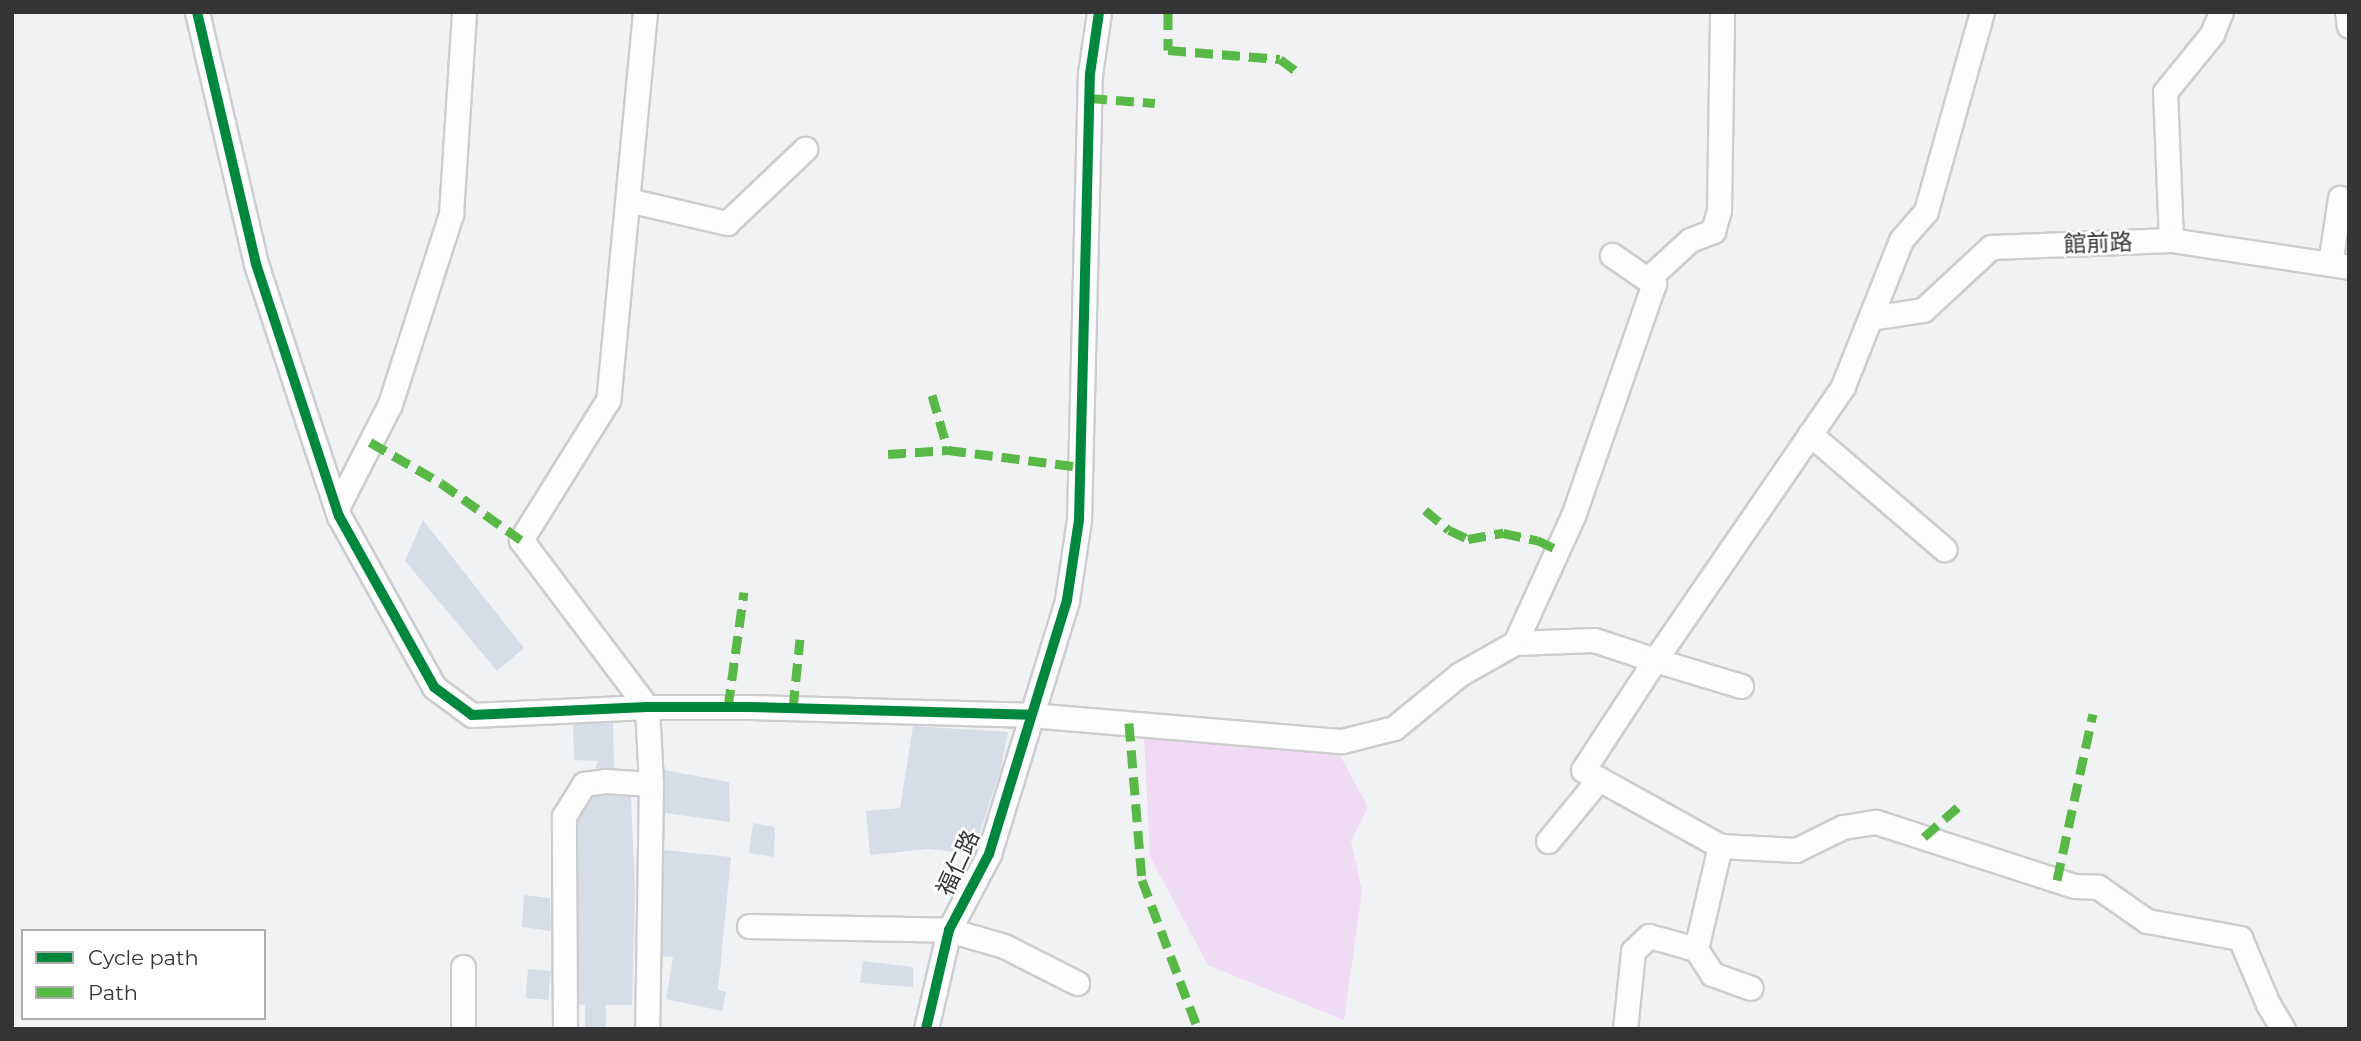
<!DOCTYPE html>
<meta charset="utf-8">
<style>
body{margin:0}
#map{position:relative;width:2361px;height:1041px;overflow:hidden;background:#f1f2f3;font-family:Montserrat,"Noto Sans TC",sans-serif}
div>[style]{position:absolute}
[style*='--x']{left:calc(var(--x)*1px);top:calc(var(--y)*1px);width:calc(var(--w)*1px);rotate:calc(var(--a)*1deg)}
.green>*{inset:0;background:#f0dbf5}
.building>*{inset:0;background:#d7dde7;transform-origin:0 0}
.roads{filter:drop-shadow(2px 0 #cdcdce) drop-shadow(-2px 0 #cdcdce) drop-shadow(0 2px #cdcdce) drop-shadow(0 -2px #cdcdce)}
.minor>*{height:23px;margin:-11.5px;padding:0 11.5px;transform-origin:11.5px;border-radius:11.5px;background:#fdfdfd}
.quiet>*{height:9px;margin-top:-4.5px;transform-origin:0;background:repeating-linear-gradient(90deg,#58b947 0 18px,transparent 0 27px)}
.cycleway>*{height:10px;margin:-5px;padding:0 5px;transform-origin:5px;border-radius:5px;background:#00873e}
span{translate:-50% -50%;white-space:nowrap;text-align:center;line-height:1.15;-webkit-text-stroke:5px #fff;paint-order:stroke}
.street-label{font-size:23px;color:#353537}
.frame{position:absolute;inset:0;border:14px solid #353537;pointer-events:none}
.legend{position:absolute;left:21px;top:929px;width:245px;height:91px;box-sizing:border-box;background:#fff;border:2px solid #aeaeaf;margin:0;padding:9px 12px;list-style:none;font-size:21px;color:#353537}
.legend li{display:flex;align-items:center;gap:14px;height:35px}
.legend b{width:35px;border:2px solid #aeaeaf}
</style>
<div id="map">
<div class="green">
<div style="clip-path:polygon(1162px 732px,1336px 748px,1368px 807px,1351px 841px,1362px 891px,1344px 1020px,1208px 965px,1150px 857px,1144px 738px)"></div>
</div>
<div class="building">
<div style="clip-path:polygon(423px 520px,524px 648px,497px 671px,405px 561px)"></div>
<div style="clip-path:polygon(613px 723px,614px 768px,595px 768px,598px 761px,574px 760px,573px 724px)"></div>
<div style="clip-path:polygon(913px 726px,1008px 732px,1001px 768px,973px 854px,929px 849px,870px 855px,866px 811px,900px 808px)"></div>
<div style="clip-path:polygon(664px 770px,729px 782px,730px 822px,665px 813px)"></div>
<div style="clip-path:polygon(606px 795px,631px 797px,635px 892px,632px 1005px,606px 1005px,606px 1029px,585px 1029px,585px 1005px,579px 1004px,578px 820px,592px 797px)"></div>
<div style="clip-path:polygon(753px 823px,775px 827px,774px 857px,749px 853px)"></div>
<div style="clip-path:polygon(664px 850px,731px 857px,718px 990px,726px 992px,722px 1011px,666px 999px,673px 957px,662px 956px)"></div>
<div style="clip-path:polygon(524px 895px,550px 898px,551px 931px,522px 927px)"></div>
<div style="clip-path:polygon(863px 961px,913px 967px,913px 987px,860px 983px)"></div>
<div style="left:528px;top:969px;width:23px;height:29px;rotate:5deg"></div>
</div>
<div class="roads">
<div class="minor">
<div style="--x:197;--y:12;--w:259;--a:76.8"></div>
<div style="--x:256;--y:264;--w:265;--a:71.8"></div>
<div style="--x:339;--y:516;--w:196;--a:60.9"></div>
<div style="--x:434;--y:687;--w:47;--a:36.4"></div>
<div style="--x:472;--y:715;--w:175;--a:-2.6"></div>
<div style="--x:647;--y:707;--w:103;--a:0"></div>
<div style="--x:750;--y:707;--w:280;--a:1.6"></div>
<div style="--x:1030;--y:715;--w:313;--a:4.8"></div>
<div style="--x:1342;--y:741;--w:54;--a:-14"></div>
<div style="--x:1394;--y:728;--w:85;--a:-39.3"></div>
<div style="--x:1460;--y:674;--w:63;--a:-29.4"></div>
<div style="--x:1515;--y:643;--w:79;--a:-2.2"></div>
<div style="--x:1594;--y:640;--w:64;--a:18.2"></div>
<div style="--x:1655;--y:660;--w:131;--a:123.2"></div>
<div style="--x:1583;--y:770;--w:157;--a:29"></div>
<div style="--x:1720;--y:846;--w:76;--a:3"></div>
<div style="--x:1796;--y:850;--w:52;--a:-26.1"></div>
<div style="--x:1843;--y:827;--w:33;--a:-9"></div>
<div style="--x:1876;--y:822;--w:208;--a:17.9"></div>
<div style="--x:2074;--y:886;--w:24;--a:2"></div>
<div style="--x:2098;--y:887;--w:60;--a:34.8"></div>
<div style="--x:2147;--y:921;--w:95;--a:10.4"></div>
<div style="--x:2240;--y:938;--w:72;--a:67"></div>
<div style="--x:2268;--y:1004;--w:29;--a:59"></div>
<div style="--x:645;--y:12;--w:390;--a:95.4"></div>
<div style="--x:608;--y:400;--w:165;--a:121.9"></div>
<div style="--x:521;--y:540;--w:209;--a:53"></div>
<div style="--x:647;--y:707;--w:77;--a:87"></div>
<div style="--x:651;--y:784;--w:245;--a:90.9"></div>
<div style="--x:2347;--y:12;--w:14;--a:82"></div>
<div style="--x:628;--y:200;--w:102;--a:13.1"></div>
<div style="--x:727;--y:223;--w:108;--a:-43.5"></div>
<div style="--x:2171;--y:240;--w:148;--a:-92.3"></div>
<div style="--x:2165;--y:92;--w:75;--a:-51"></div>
<div style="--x:2212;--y:34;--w:24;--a:-68"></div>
<div style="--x:1612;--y:255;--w:51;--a:34.6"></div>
<div style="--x:2330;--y:264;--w:67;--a:-81.4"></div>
<div style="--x:1871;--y:318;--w:53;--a:-8.7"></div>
<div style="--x:1923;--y:310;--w:93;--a:-42.8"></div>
<div style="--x:1991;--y:247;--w:180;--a:-2.2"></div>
<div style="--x:2171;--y:240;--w:180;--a:8.6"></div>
<div style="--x:1810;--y:434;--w:177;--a:40.6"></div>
<div style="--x:337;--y:508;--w:117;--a:-63"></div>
<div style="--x:390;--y:404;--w:200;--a:-72.2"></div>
<div style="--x:451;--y:214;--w:202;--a:-86.3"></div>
<div style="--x:1515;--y:643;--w:140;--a:-65.5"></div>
<div style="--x:1573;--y:516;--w:246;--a:-70.8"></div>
<div style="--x:1654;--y:284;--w:10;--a:-96"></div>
<div style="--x:1653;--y:274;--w:50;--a:-42.6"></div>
<div style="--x:1690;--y:240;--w:25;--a:-21"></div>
<div style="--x:1713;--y:231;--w:22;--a:-74"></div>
<div style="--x:1719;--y:210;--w:198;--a:-89.1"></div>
<div style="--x:1741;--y:686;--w:90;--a:-163.2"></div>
<div style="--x:1655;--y:660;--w:332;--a:-55.5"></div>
<div style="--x:1843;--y:386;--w:157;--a:-68.3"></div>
<div style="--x:1901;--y:240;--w:38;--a:-49"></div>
<div style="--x:1926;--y:211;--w:207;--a:-74.3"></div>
<div style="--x:1548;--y:841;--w:80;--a:-50.6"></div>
<div style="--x:749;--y:926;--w:200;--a:1.1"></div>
<div style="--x:949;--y:930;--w:57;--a:16.2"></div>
<div style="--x:1004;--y:946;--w:82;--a:26.9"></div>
<div style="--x:1696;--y:949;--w:30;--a:57"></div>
<div style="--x:1712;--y:974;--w:41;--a:19.7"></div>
<div style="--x:463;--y:967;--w:62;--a:90"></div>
<div style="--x:565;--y:1029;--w:213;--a:-90.3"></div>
<div style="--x:564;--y:816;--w:38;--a:-58"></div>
<div style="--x:584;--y:784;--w:21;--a:-8"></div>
<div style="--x:605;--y:781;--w:46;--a:3.7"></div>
<div style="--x:926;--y:1029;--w:102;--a:-76.9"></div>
<div style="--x:949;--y:930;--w:86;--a:-62.2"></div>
<div style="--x:989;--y:854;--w:266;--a:-72.9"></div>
<div style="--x:1067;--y:600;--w:81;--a:-81.5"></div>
<div style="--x:1079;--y:520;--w:446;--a:-88.6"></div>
<div style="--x:1090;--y:74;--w:63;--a:-81.7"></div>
<div style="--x:1625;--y:1029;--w:78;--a:-84.1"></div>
<div style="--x:1633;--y:951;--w:22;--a:-43"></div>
<div style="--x:1649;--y:936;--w:49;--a:15.5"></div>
<div style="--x:1696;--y:949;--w:106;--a:-76.9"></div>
</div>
</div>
<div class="quiet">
<div style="--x:1168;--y:12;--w:38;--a:90"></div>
<div style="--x:1168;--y:50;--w:112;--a:4.6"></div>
<div style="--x:1280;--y:59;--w:21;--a:37"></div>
<div style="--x:1089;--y:98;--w:66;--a:4.3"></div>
<div style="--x:932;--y:395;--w:57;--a:73.8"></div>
<div style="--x:370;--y:442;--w:82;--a:30"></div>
<div style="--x:441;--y:483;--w:98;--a:35.5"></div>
<div style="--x:888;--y:454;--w:60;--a:-3.8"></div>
<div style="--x:948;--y:450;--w:134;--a:7.3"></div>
<div style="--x:1425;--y:510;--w:31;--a:40"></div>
<div style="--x:1449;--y:530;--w:21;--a:25"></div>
<div style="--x:1468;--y:539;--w:36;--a:-10"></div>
<div style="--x:1503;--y:533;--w:35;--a:12"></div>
<div style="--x:1537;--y:540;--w:23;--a:25"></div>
<div style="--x:728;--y:707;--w:116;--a:-82.1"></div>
<div style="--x:793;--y:708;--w:69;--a:-84.2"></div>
<div style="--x:1129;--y:723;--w:158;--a:85.3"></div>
<div style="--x:1142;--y:880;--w:159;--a:69.4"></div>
<div style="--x:1924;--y:837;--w:47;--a:-41.5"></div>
<div style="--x:2057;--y:880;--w:170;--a:-77.8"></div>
</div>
<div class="cycleway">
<div style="--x:197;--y:12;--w:259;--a:76.8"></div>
<div style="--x:256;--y:264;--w:265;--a:71.8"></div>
<div style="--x:339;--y:516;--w:196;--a:60.9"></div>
<div style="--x:434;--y:687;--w:47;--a:36.4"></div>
<div style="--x:472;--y:715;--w:175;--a:-2.6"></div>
<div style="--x:647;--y:707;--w:103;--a:0"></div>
<div style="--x:750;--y:707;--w:280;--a:1.6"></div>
<div style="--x:926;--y:1029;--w:102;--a:-76.9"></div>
<div style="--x:949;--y:930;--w:86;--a:-62.2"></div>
<div style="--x:989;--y:854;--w:266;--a:-72.9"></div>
<div style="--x:1067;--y:600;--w:81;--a:-81.5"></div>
<div style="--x:1079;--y:520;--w:446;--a:-88.6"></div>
<div style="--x:1090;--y:74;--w:63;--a:-81.7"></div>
</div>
<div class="street-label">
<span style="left:2098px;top:243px;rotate:-2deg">館前路</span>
<span style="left:958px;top:863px;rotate:-65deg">福仁路</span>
</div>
<div class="frame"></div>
<ul class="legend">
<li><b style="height:9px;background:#00873e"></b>Cycle path</li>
<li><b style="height:9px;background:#58b947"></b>Path</li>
</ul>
</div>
